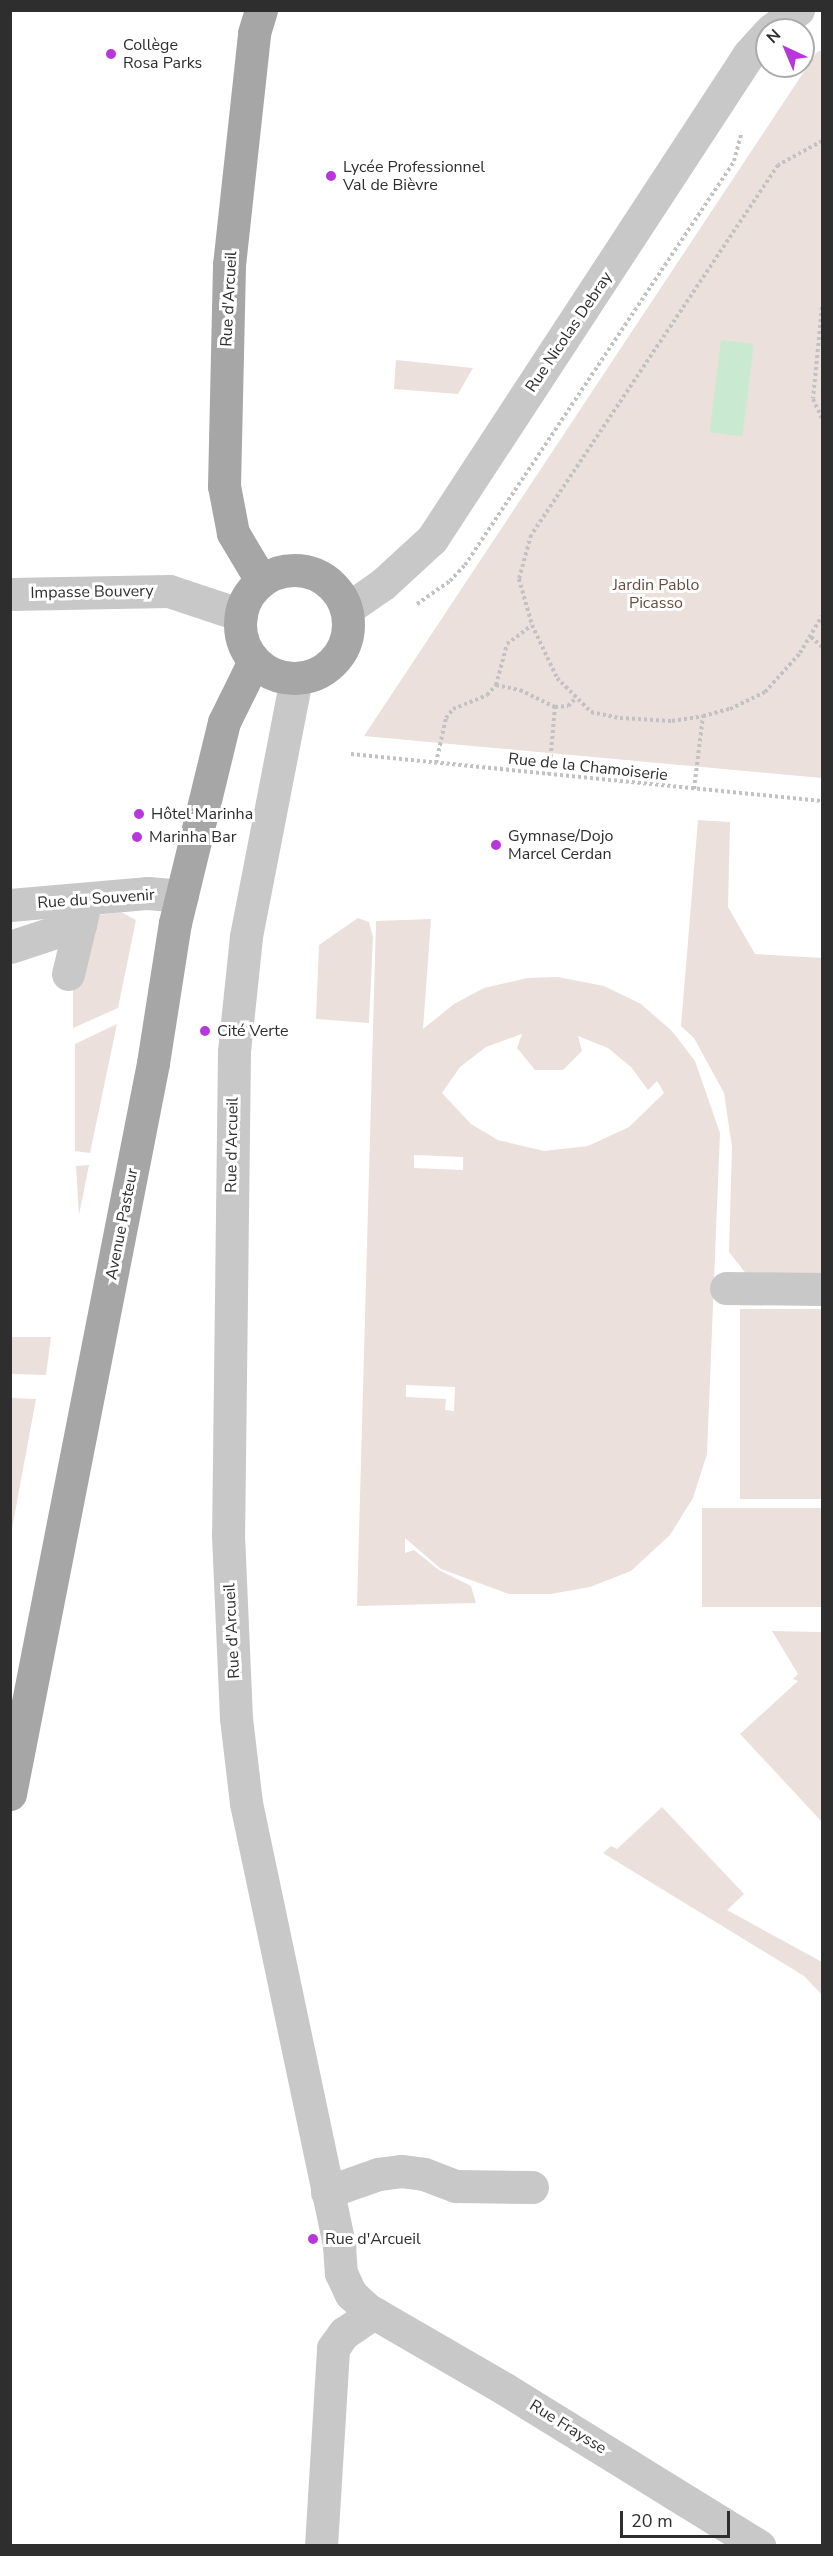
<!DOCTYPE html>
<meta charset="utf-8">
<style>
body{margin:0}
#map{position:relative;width:833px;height:2556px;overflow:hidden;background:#fff;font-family:"Nunito Sans",sans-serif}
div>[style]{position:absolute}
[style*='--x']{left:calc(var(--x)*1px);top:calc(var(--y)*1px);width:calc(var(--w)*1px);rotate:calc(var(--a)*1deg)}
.green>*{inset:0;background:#ebe0dc;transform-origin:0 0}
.water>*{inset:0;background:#c9ead0;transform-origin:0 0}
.path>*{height:4px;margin-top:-2px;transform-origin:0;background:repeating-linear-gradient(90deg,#c2c2c2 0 3px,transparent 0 6px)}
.minor>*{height:33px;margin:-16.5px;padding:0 16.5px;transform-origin:16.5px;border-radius:16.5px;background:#c8c8c8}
.major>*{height:33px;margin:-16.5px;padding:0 16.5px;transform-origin:16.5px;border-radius:16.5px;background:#a6a6a6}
.major>.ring{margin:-16.5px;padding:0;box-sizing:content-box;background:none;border:33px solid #a6a6a6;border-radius:50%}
.dots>*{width:16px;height:16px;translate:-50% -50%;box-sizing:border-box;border:3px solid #fff;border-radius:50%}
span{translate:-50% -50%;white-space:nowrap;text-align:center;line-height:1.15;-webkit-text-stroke:6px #fff;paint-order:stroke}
.poi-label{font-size:16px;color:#2e2e2e}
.left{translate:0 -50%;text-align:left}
.street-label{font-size:16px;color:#2e2e2e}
.park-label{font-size:16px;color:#674d3d}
.frame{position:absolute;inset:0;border:12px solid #2e2e2e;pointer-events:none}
.north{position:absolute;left:755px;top:18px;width:60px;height:60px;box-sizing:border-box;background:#fff;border:2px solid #ababab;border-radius:50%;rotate:316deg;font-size:16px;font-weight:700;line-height:24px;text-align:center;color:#2e2e2e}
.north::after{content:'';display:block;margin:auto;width:21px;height:27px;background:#b737dd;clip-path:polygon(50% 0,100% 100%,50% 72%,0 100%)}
.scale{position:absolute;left:620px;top:2511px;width:110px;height:27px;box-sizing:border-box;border:3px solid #2e2e2e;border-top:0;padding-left:8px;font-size:18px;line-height:21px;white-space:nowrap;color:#2e2e2e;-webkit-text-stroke:4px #fff;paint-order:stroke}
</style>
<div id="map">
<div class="green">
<div style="clip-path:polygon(822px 50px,822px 778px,364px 736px,817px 52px)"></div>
<div style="clip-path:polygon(396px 360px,473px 368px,458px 394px,394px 389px)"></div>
<div style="clip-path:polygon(698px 820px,730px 822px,728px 907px,755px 954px,822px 958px,822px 1282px,748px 1276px,729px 1252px,732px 1147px,724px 1093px,694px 1038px,681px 1026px)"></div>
<div style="clip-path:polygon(121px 912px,136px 920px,118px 1008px,73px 1028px,73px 975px,89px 916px)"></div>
<div style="clip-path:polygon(358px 918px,369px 922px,373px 937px,369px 1023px,316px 1019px,319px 945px)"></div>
<div style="clip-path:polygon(evenodd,431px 919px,423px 1029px,454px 1004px,484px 988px,527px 978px,558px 977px,604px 986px,641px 1004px,672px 1031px,695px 1061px,720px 1133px,707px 1454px,693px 1498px,670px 1535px,631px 1571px,590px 1587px,551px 1594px,509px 1594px,441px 1569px,405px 1538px,405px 1553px,414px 1550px,439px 1570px,471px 1586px,476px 1603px,357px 1606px,376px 921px,431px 919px,522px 1034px,517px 1048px,535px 1070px,563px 1070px,582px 1051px,578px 1036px,608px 1048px,631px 1067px,648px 1090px,657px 1081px,664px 1093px,629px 1127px,588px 1146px,544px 1151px,498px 1140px,471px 1124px,442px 1093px,460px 1067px,486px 1047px,522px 1034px,431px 919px,414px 1155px,463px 1157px,463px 1170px,414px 1168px,414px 1155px,431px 919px,406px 1385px,455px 1387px,454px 1411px,445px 1410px,446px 1399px,406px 1397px,406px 1385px)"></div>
<div style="clip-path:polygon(117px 1024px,90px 1153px,75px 1151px,75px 1044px)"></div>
<div style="clip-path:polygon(89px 1165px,79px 1215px,76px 1166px)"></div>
<div style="left:740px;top:1309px;width:82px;height:190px"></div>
<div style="clip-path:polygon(11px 1337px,51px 1337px,46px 1375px,11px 1374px)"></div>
<div style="clip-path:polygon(11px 1398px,36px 1399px,11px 1534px,10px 1398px)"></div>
<div style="left:822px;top:1508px;width:99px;height:120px;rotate:90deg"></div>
<div style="clip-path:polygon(772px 1631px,822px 1632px,822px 1822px,740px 1734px,798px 1681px,793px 1679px,798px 1674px)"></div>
<div style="clip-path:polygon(662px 1807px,744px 1894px,727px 1910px,822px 1962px,822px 1995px,804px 1976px,603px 1853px,611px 1846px,617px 1849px)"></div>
</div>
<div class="water">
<div style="left:721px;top:340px;width:33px;height:93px;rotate:7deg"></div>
</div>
<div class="path">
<div style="--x:822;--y:141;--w:50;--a:151.4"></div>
<div style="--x:778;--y:165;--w:445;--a:123.7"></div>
<div style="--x:531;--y:535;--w:46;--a:105.3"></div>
<div style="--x:519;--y:579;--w:48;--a:74.2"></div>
<div style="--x:532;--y:625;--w:59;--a:64.7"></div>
<div style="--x:557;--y:678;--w:48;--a:45"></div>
<div style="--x:591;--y:712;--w:30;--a:12"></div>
<div style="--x:620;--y:718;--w:52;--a:3.3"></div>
<div style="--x:672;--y:721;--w:31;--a:-9"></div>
<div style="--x:703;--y:716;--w:28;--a:-15"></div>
<div style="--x:730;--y:709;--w:39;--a:-26"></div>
<div style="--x:765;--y:692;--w:52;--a:-48.1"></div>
<div style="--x:800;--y:653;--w:43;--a:-59.3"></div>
<div style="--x:822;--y:307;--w:92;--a:95.6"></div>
<div style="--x:813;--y:399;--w:21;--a:65"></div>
<div style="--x:417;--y:604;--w:40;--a:-34.9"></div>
<div style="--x:450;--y:581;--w:22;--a:-47"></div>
<div style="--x:465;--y:565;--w:485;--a:-56.3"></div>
<div style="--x:734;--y:161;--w:30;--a:-75"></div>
<div style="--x:811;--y:637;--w:15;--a:42"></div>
<div style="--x:496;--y:685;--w:25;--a:12"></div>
<div style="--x:520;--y:690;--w:39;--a:26"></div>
<div style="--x:351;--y:754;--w:473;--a:5.7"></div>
<div style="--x:436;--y:763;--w:46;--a:-77.5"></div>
<div style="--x:446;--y:718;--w:11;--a:-52"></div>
<div style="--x:453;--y:709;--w:37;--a:-22"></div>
<div style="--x:487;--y:695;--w:13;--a:-48"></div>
<div style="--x:496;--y:685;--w:42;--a:-75"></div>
<div style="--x:507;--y:644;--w:31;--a:-37"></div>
<div style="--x:549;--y:775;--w:68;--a:-85"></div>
<div style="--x:555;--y:707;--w:13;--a:-4"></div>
<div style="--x:568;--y:706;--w:10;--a:-45"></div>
<div style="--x:694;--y:789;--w:74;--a:-83"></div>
</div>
<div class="minor">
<div style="--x:771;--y:30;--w:34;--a:-37"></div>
<div style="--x:10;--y:594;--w:159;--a:-1.1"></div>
<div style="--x:169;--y:591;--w:76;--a:18.4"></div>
<div style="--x:347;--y:609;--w:44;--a:-34.8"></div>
<div style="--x:383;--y:584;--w:67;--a:-42.6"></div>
<div style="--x:432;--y:539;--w:579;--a:-56.83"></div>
<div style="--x:749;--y:54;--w:27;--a:-48"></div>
<div style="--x:296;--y:679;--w:263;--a:101"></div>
<div style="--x:246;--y:937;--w:115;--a:96"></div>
<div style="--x:234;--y:1051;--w:484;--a:90.7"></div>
<div style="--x:228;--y:1535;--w:183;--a:87.5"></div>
<div style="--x:236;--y:1718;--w:86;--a:83.3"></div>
<div style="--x:246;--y:1803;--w:453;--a:78.1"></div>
<div style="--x:339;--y:2246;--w:27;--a:86"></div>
<div style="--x:341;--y:2273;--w:23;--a:65"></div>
<div style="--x:351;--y:2294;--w:22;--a:43"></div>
<div style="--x:367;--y:2309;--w:160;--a:30.1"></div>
<div style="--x:505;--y:2389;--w:299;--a:31.7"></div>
<div style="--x:10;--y:905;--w:139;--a:-5"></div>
<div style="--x:148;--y:893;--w:34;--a:5"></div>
<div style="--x:10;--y:947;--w:74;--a:-18.2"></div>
<div style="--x:68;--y:974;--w:77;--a:-76.5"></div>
<div style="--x:726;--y:1288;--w:96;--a:0.6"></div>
<div style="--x:327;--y:2192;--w:54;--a:-19.4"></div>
<div style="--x:378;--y:2174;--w:23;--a:-7"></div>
<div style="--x:401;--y:2171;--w:23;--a:7"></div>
<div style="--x:424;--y:2174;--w:34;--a:21"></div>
<div style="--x:456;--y:2186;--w:76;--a:0.8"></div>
<div style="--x:321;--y:2546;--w:198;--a:-86.5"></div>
<div style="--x:333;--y:2348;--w:19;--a:-54"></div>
<div style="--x:344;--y:2333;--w:36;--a:-34"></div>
</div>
<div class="major">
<div class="ring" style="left:240px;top:570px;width:75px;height:75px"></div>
<div style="--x:261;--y:580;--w:55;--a:-120.8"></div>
<div style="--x:233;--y:533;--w:48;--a:-100.8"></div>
<div style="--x:224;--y:486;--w:221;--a:-88.7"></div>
<div style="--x:229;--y:265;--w:233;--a:-83.8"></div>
<div style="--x:254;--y:33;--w:24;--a:-73"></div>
<div style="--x:10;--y:1794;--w:745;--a:-78.93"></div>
<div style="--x:153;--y:1063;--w:142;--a:-81.1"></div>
<div style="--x:175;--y:923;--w:207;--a:-76.3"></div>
<div style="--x:224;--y:722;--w:68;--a:-63.8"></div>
</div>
<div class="dots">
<div style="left:111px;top:54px;background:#b737dd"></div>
<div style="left:331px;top:176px;background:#b737dd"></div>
<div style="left:139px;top:814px;background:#b737dd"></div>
<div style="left:137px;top:837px;background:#b737dd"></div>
<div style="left:496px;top:845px;background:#b737dd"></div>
<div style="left:205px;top:1031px;background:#b737dd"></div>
<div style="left:313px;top:2239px;background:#b737dd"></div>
</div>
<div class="poi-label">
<span class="left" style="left:123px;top:54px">Collège<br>Rosa Parks</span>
<span class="left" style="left:343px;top:176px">Lycée Professionnel<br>Val de Bièvre</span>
<span class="left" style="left:151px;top:814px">Hôtel Marinha</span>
<span class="left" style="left:508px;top:845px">Gymnase/Dojo<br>Marcel Cerdan</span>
<span class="left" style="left:149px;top:837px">Marinha Bar</span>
<span class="left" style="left:217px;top:1031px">Cité Verte</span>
<span class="left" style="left:325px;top:2239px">Rue d'Arcueil</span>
</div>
<div class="street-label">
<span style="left:229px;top:299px;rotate:-87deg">Rue d'Arcueil</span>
<span style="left:569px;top:332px;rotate:-56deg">Rue Nicolas Debray</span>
<span style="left:92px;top:592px;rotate:-1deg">Impasse Bouvery</span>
<span style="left:588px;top:767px;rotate:6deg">Rue de la Chamoiserie</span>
<span style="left:96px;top:899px;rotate:-4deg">Rue du Souvenir</span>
<span style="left:232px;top:1145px;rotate:-89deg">Rue d'Arcueil</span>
<span style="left:122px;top:1224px;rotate:-79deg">Avenue Pasteur</span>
<span style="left:232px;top:1631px;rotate:-93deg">Rue d'Arcueil</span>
<span style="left:568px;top:2427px;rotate:32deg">Rue Fraysse</span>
</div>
<div class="park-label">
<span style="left:656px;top:594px">Jardin Pablo<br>Picasso</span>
</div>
<div class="frame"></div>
<div class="north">N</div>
<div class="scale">20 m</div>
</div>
